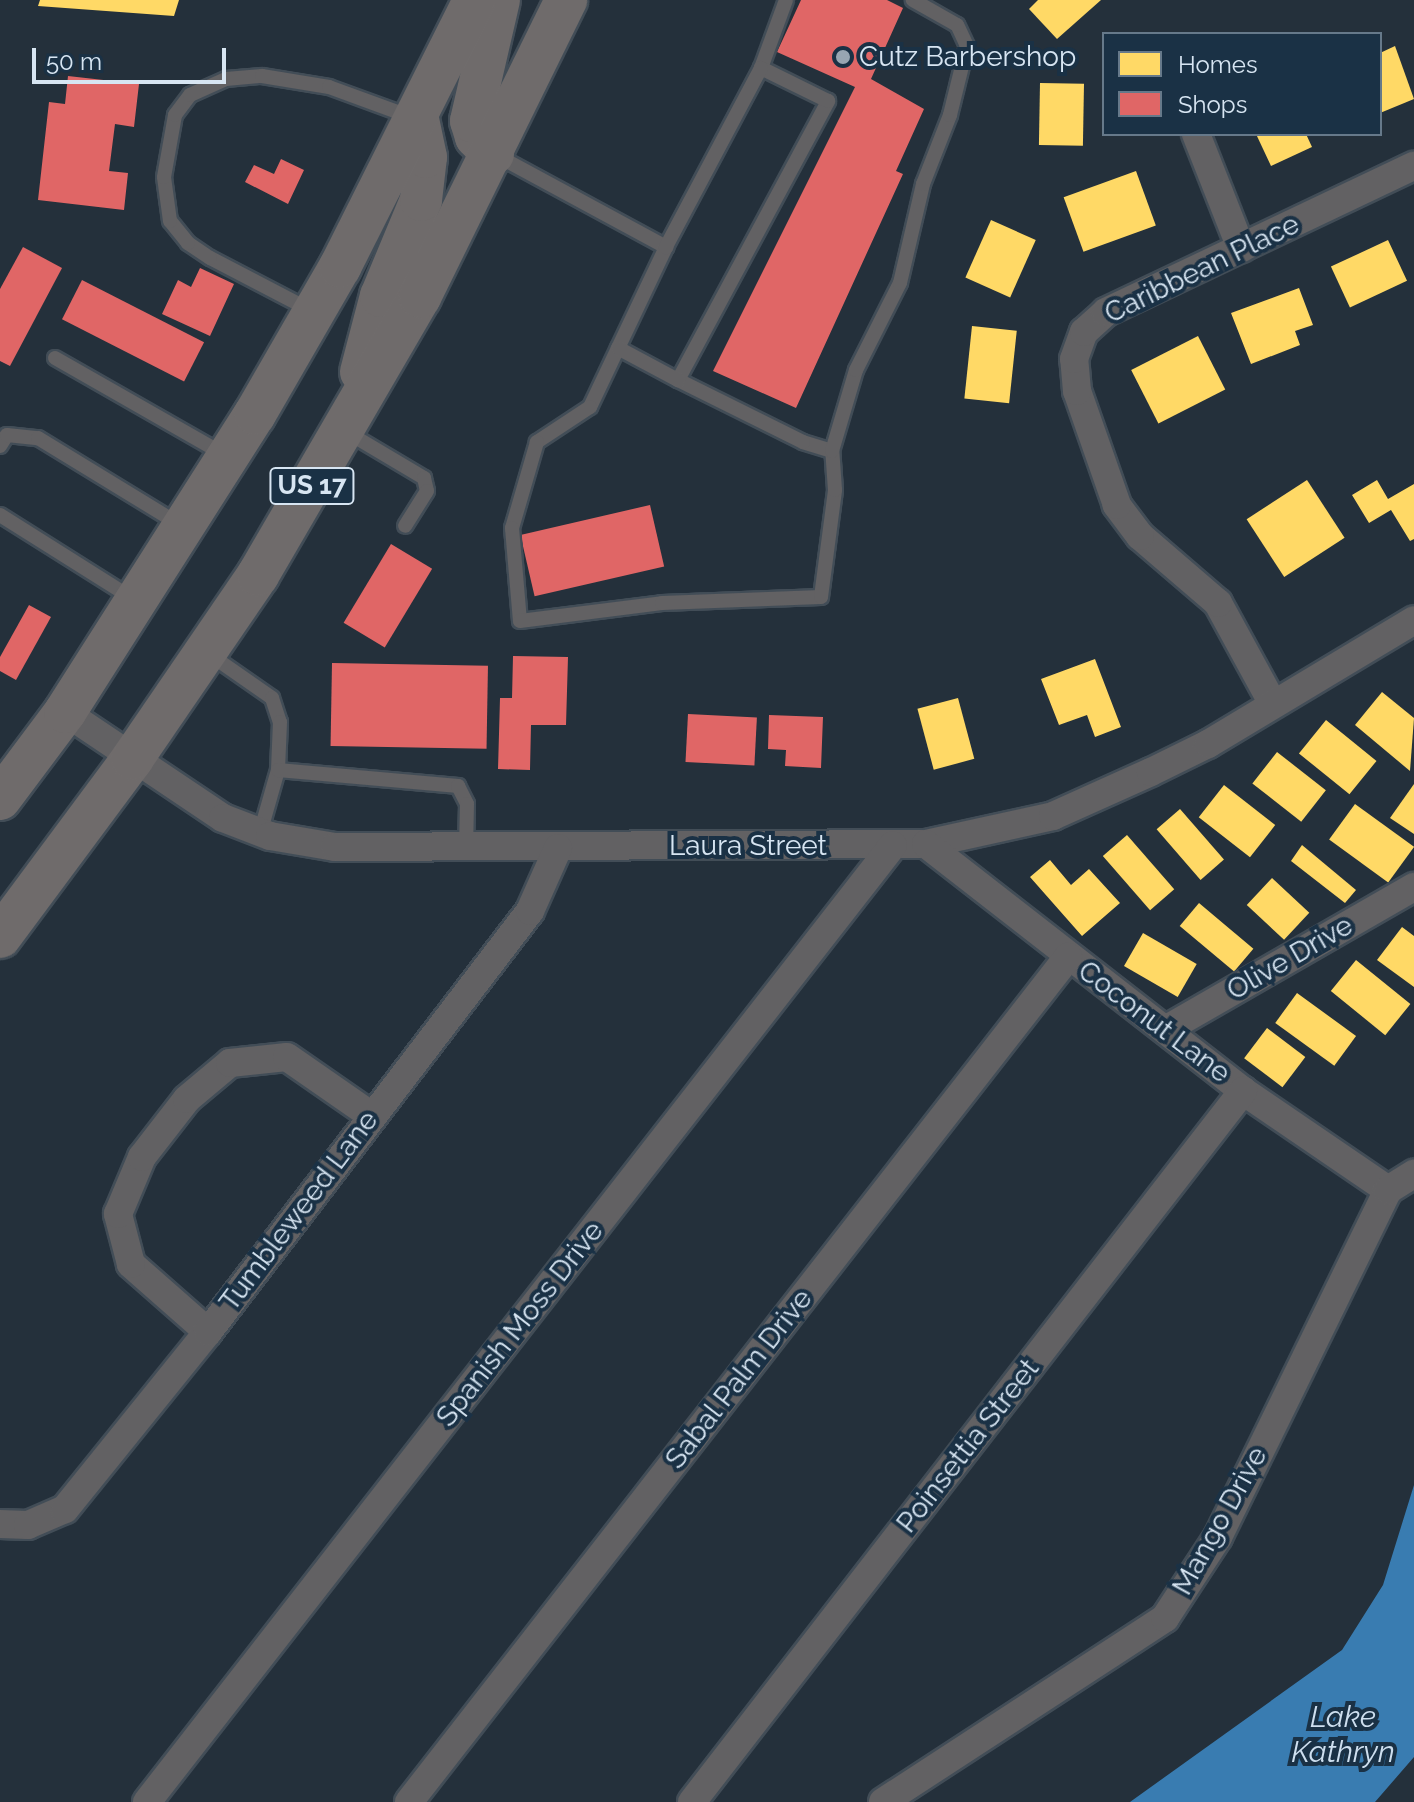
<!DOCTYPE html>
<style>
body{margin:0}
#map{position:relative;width:1414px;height:1802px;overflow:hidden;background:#24303b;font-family:Raleway,sans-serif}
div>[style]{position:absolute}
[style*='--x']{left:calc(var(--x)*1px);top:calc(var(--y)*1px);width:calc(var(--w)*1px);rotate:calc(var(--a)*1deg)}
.water>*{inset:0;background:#397cb1}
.homes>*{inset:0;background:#ffd966;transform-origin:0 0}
.shops>*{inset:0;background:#e06666;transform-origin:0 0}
.roads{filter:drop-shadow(2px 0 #424d57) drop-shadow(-2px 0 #424d57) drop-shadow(0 2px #424d57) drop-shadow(0 -2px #424d57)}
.lane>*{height:14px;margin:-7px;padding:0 7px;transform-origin:7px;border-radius:7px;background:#626163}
.street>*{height:28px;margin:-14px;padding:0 14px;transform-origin:14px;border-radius:14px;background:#626163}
.primary>*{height:42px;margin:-21px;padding:0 21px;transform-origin:21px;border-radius:21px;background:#6f6b6b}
.dots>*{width:22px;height:22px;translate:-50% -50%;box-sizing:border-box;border:4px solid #1a3145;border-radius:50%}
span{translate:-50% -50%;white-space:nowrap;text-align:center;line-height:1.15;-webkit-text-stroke:8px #1a3145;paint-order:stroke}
.shield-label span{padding:2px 6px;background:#1a3145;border:2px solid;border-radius:6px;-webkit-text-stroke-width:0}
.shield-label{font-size:26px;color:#d7e5f2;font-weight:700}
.poi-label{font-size:28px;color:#d7e5f2}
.left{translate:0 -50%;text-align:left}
.street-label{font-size:28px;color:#d7e5f2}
.water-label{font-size:30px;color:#cedfef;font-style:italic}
.legend{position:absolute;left:1102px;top:32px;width:280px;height:104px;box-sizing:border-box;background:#1a3145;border:2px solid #66798a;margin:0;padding:10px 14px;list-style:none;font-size:24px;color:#d7e5f2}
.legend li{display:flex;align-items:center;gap:16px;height:40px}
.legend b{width:40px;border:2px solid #66798a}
.scale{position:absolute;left:32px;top:48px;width:194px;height:36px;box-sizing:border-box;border:4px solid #d7e5f2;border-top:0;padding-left:10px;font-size:24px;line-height:28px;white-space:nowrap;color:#d7e5f2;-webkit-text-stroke:6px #1a3145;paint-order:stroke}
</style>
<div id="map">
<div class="water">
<div style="clip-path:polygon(1414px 1485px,1414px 1757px,1375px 1802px,1130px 1802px,1342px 1650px,1383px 1585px)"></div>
</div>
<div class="homes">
<div style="clip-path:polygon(40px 0,179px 0,174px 16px,38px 6px)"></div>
<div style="clip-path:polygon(1038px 0,1101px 0,1057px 39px,1029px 9px)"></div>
<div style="clip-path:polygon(1395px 46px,1414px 99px,1380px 113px,1380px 53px)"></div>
<div style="left:1040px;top:83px;width:44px;height:62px;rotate:1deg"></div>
<div style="clip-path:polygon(1256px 134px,1306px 134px,1312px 147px,1271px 166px)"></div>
<div style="left:1136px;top:171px;width:58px;height:77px;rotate:70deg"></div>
<div style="left:991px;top:220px;width:49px;height:63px;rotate:24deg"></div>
<div style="left:1388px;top:240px;width:45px;height:63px;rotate:65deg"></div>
<div style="clip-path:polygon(1299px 288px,1313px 325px,1295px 331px,1300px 345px,1251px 364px,1231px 313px)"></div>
<div style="left:972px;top:326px;width:45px;height:73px;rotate:6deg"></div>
<div style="left:1198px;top:336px;width:60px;height:75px;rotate:63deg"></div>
<div style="left:1307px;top:480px;width:69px;height:72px;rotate:57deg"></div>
<div style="clip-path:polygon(1377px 480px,1388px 499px,1414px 484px,1414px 539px,1410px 541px,1391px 510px,1369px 523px,1352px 495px)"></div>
<div style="clip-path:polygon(1095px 659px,1121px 727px,1095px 737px,1087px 715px,1059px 725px,1041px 679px)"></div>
<div style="clip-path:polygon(1382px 692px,1414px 718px,1410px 771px,1355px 725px)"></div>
<div style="left:958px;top:698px;width:63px;height:42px;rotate:75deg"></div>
<div style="left:1326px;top:720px;width:65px;height:43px;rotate:39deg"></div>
<div style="left:1277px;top:752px;width:62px;height:40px;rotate:38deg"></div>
<div style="clip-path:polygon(1414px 784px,1414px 834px,1390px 818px)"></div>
<div style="left:1224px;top:785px;width:65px;height:41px;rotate:38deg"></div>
<div style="left:1355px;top:804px;width:73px;height:44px;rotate:36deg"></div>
<div style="left:1180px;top:809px;width:67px;height:31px;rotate:49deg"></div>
<div style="left:1127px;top:835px;width:72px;height:32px;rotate:49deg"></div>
<div style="clip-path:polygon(1302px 845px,1356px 890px,1345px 903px,1291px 861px)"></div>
<div style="clip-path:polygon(1050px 860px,1071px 885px,1089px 869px,1120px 903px,1082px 936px,1030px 877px)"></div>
<div style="left:1272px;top:878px;width:51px;height:37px;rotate:43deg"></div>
<div style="left:1199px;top:903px;width:71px;height:30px;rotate:40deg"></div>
<div style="clip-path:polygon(1402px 927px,1414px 936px,1414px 987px,1377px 960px)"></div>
<div style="left:1143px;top:933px;width:62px;height:38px;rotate:30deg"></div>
<div style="left:1356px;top:960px;width:70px;height:40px;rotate:39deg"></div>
<div style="left:1297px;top:993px;width:73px;height:37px;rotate:36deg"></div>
<div style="left:1267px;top:1028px;width:48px;height:38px;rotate:37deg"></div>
</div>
<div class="shops">
<div style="clip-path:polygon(801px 0,887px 0,903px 8px,871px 79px,924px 109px,896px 171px,903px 174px,796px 408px,713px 371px,855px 87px,777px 52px)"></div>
<div style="clip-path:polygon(68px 76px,139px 84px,134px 127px,115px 124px,109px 171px,128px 173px,124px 210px,38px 200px,49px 102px,65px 104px)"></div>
<div style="clip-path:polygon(281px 159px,304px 170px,288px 204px,245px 182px,254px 165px,274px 174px)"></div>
<div style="clip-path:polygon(23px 247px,62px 268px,10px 366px,0 361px,0 289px)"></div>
<div style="clip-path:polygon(200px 268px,234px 284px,210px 336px,162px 314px,178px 280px,191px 287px)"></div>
<div style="left:82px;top:280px;width:137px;height:44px;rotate:27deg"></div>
<div style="left:650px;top:505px;width:63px;height:133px;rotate:77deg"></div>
<div style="left:391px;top:544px;width:48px;height:92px;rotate:31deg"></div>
<div style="clip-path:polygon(29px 605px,51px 617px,16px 680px,0 671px,0 657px)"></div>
<div style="clip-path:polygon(513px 656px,568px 657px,566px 725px,531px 725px,530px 770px,498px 769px,500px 698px,512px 698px)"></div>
<div style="left:332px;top:663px;width:156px;height:83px;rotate:1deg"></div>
<div style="left:688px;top:714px;width:69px;height:48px;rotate:3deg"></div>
<div style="clip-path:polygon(769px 715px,823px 717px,821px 768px,785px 766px,786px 750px,768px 749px)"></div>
</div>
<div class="roads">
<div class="lane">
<div style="--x:761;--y:68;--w:72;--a:-69.8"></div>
<div style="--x:494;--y:154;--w:196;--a:28.4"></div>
<div style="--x:666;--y:247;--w:177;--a:115.4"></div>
<div style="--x:590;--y:407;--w:64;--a:146.6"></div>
<div style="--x:537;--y:442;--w:90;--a:106.2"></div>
<div style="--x:512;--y:528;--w:93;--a:85.1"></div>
<div style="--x:520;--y:621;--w:143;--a:-7.2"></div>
<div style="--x:662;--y:603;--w:159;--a:-2.2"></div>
<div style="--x:821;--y:597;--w:108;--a:-82.5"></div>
<div style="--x:835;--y:490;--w:39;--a:-94"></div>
<div style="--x:832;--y:451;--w:30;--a:-163"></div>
<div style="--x:803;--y:442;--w:140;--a:-153.6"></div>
<div style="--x:678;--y:380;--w:317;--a:-61.7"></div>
<div style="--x:828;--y:101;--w:75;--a:-153.8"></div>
<div style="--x:761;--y:68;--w:203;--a:118"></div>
<div style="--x:310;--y:310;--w:113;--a:-152.5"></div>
<div style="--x:210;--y:258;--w:27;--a:-146"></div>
<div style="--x:188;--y:243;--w:28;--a:-129"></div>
<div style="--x:170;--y:221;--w:44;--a:-97.8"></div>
<div style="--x:164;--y:177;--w:63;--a:-79.9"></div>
<div style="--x:175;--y:115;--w:25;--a:-53"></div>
<div style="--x:190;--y:95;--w:39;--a:-24"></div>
<div style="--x:226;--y:79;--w:36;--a:-5"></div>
<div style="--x:262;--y:76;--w:68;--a:9.3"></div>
<div style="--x:329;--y:87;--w:87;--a:20.1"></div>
<div style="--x:618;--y:348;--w:68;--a:28.1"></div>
<div style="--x:55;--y:358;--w:196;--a:29.7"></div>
<div style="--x:345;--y:431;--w:92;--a:30.7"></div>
<div style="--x:424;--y:478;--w:13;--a:77"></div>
<div style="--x:427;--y:491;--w:41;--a:122.2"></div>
<div style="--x:0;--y:446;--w:13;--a:-58"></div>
<div style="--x:7;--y:435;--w:31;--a:6"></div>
<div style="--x:38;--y:438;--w:165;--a:31.4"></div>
<div style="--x:832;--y:451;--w:84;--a:-73.5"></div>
<div style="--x:856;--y:370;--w:97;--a:-63.2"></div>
<div style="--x:900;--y:283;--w:102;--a:-76.9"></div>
<div style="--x:923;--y:184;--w:74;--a:-68.6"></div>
<div style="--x:950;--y:115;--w:71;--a:-76.2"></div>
<div style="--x:967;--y:46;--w:23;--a:-115"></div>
<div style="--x:957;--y:25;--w:51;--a:-150.4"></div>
<div style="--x:0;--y:515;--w:156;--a:32.2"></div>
<div style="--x:209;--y:654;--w:77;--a:34.9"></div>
<div style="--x:272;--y:698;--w:25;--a:72"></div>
<div style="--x:280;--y:722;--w:48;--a:92.4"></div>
<div style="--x:278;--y:770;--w:66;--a:105.9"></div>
<div style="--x:278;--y:770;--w:181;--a:5.1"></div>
<div style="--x:458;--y:786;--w:20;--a:63"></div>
<div style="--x:467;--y:804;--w:44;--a:91.3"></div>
</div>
<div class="street">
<div style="--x:1196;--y:134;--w:123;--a:68.5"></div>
<div style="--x:1273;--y:704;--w:115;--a:-118.6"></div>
<div style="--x:1218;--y:603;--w:103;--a:-139.3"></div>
<div style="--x:1140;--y:536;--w:39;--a:-127"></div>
<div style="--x:1117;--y:505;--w:121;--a:-109.3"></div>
<div style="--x:1077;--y:391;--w:32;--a:-95"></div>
<div style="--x:1074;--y:359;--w:29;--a:-70"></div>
<div style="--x:1084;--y:332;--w:30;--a:-42"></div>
<div style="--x:1106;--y:312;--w:341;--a:-25.4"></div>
<div style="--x:65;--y:712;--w:190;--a:33.9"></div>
<div style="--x:223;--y:818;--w:50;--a:21"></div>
<div style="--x:270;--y:836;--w:66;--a:9.6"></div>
<div style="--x:335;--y:847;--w:591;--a:-0.29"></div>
<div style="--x:926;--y:844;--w:130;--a:-12.4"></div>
<div style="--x:1053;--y:816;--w:107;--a:-24.2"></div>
<div style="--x:1151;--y:772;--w:64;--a:-26.2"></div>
<div style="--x:1208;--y:744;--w:240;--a:-31"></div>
<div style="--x:926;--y:844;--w:402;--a:37.9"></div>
<div style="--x:1243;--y:1091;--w:176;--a:34.3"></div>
<div style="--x:1167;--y:1029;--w:285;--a:-29.9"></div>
<div style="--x:208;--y:1332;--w:103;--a:-138.6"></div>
<div style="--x:131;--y:1264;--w:52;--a:-104.6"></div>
<div style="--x:118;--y:1214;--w:62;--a:-67.2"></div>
<div style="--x:142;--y:1157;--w:73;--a:-52.2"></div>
<div style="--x:187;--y:1099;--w:56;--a:-39.9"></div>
<div style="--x:230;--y:1063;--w:57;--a:-6"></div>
<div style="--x:287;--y:1057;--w:103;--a:34.8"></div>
<div style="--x:0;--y:1524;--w:28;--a:2"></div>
<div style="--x:28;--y:1525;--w:40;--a:-23.4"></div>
<div style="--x:65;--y:1509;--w:228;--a:-51.1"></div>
<div style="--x:208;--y:1332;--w:530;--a:-52.59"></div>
<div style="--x:530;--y:911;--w:69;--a:-66"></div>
<div style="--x:147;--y:1802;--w:1213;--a:-52.06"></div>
<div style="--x:409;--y:1802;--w:1072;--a:-52.05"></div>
<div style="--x:692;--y:1802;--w:900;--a:-52.23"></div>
<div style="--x:883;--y:1802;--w:337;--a:-33.1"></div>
<div style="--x:1165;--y:1618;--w:97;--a:-56.8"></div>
<div style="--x:1218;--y:1537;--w:386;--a:-63.9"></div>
<div style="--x:1388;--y:1190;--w:31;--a:-32"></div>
</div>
<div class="primary">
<div style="--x:493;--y:154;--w:24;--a:-135"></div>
<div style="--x:476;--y:137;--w:17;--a:-107"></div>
<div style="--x:471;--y:121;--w:124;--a:-77"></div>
<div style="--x:361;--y:372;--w:79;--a:-75.3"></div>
<div style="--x:381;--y:296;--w:104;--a:-67.4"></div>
<div style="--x:421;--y:200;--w:43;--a:-83.4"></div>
<div style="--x:426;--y:157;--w:38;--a:-102"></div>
<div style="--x:0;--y:799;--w:109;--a:-53.2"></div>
<div style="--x:65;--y:712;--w:353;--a:-57.5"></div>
<div style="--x:255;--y:414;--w:170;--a:-60"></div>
<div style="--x:340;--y:267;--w:299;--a:-63.3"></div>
<div style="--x:0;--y:937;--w:222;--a:-53.4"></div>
<div style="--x:132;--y:759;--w:223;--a:-55.6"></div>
<div style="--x:258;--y:575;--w:322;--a:-59.8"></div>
<div style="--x:420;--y:297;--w:331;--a:-63.8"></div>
</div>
</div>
<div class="dots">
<div style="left:843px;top:57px;background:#98a6b2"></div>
</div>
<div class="shield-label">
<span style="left:312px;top:486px">US 17</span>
</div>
<div class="poi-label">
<span class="left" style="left:859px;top:57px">Cutz Barbershop</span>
</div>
<div class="street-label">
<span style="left:1202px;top:269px;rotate:-26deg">Caribbean Place</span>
<span style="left:748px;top:846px">Laura Street</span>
<span style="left:1290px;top:958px;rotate:-30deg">Olive Drive</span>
<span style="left:1154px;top:1022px;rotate:37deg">Coconut Lane</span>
<span style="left:299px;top:1211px;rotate:-53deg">Tumbleweed Lane</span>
<span style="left:520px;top:1324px;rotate:-52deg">Spanish Moss Drive</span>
<span style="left:739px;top:1379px;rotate:-52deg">Sabal Palm Drive</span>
<span style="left:968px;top:1446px;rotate:-52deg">Poinsettia Street</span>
<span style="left:1220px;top:1521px;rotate:-61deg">Mango Drive</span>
</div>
<div class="water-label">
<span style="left:1343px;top:1734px">Lake<br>Kathryn</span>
</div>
<ul class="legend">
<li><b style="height:22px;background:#ffd966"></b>Homes</li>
<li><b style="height:22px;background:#e06666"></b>Shops</li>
</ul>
<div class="scale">50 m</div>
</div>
